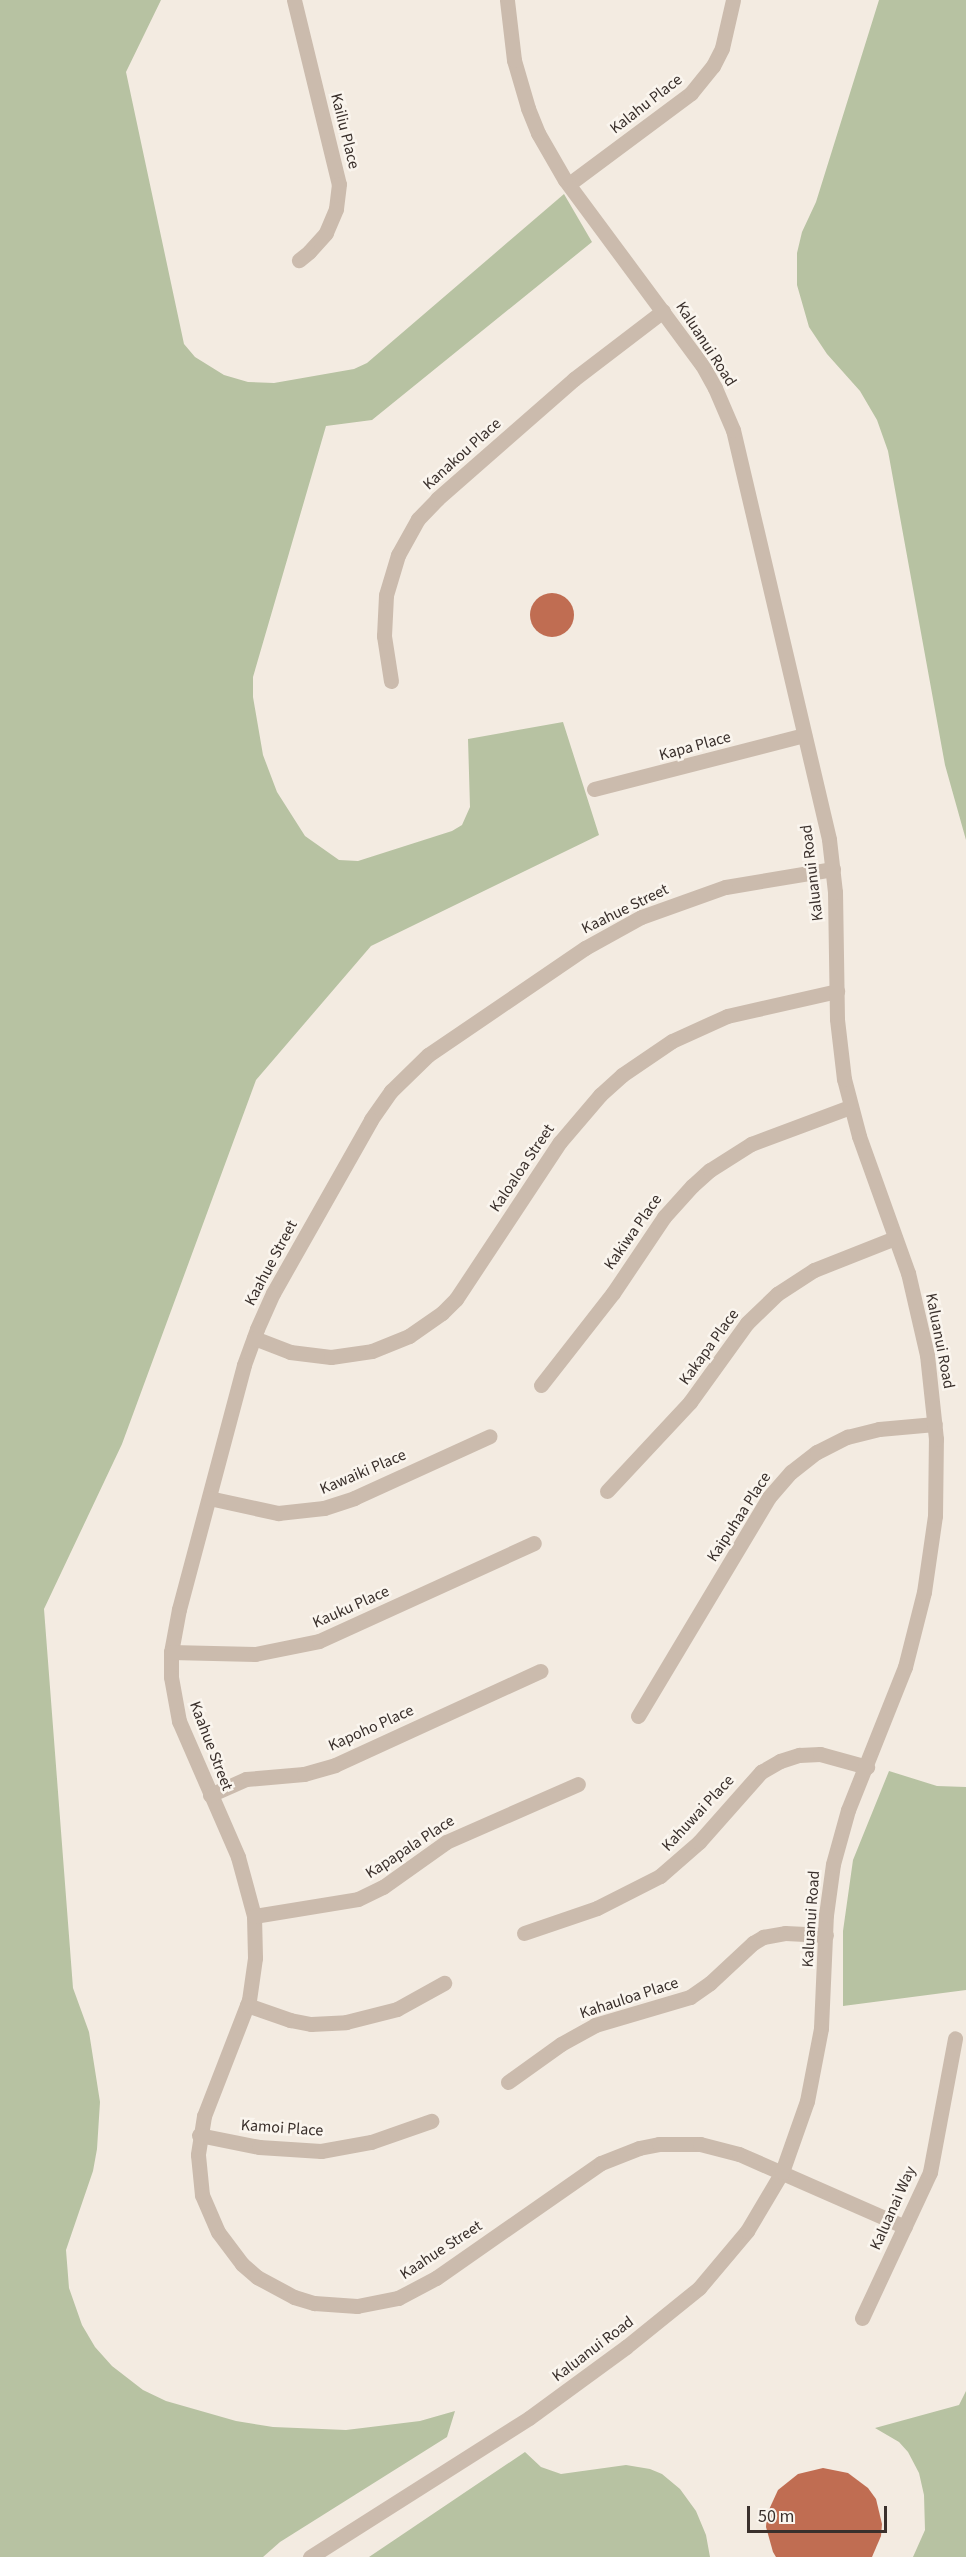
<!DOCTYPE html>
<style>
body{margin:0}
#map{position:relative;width:966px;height:2557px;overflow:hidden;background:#f3ebe1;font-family:"Source Sans 3",sans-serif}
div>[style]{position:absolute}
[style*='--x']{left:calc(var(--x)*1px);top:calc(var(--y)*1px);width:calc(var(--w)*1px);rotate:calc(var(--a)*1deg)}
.green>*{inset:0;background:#b7c2a2}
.building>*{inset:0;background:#c06d52}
.round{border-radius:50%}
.minor>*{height:15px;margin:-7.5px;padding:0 7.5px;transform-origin:7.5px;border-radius:7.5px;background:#cbbbad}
span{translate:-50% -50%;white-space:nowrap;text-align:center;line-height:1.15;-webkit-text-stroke:5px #faf5ee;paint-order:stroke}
.street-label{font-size:16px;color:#3a302c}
.scale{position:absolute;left:747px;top:2506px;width:140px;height:27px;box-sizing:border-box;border:3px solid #3a302c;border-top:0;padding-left:8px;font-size:18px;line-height:21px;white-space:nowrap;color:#3a302c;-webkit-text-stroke:4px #faf5ee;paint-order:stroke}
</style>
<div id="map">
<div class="green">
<div style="clip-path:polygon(0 0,161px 0,126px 72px,184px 344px,195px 357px,224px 375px,248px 382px,274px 383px,354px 369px,367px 363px,564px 194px,592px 242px,372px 420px,326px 426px,253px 677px,253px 697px,263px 755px,277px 792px,305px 836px,339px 860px,358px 861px,452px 831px,462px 825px,470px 807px,468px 739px,563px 722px,599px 835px,371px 946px,256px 1080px,122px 1444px,44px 1609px,73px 1988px,89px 2032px,100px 2102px,97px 2149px,93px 2171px,66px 2250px,69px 2288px,82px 2325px,95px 2347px,112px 2366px,143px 2390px,166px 2401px,236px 2421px,273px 2427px,346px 2430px,420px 2421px,455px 2411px,447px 2437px,280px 2542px,263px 2557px,0 2557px)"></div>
<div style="clip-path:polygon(879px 0,966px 0,966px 840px,945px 765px,888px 451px,877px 420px,860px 391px,827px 354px,809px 327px,797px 285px,797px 253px,802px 232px,816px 202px)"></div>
<div style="clip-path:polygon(889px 1771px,937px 1786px,966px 1787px,966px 1990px,843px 2006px,843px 1931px,853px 1860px)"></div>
<div style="clip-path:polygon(966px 2391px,966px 2557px,913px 2557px,925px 2530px,924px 2495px,919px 2473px,908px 2452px,899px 2442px,875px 2428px,959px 2405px)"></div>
<div style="clip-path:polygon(525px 2452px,541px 2467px,561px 2474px,626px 2465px,650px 2469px,662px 2474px,680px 2489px,696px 2511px,706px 2535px,710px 2557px,369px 2557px)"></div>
</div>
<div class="building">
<div class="round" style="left:530px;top:593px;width:44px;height:44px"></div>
<div style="clip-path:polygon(823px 2468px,848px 2473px,868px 2488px,876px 2499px,882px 2524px,881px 2536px,872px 2557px,776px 2557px,773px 2552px,766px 2527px,767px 2514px,778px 2490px,798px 2474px)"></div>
</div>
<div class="minor">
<div style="--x:294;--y:0;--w:189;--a:76.3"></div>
<div style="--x:339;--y:184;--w:25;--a:97"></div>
<div style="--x:336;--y:209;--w:26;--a:113"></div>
<div style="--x:326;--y:233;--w:25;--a:132"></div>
<div style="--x:309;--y:252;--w:13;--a:141"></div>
<div style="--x:569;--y:184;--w:152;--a:-36.7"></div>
<div style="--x:691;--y:93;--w:35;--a:-51"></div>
<div style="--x:713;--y:66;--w:20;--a:-63"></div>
<div style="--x:722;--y:48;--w:49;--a:-77.1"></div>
<div style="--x:391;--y:681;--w:46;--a:-98.8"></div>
<div style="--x:384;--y:636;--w:41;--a:-87.2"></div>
<div style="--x:386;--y:595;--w:42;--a:-73.3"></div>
<div style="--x:398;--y:555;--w:41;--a:-60.9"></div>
<div style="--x:418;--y:519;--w:28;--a:-46"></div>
<div style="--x:437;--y:499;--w:182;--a:-41.2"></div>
<div style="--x:574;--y:379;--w:112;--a:-37.4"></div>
<div style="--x:594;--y:789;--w:217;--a:-14.4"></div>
<div style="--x:833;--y:869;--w:109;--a:170.5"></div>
<div style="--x:725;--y:887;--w:89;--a:160.3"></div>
<div style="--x:641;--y:917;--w:64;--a:151"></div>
<div style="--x:585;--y:948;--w:190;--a:145.7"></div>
<div style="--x:428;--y:1055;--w:52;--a:135.8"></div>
<div style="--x:391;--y:1091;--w:35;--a:125"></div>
<div style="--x:371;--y:1120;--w:199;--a:119.5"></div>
<div style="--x:273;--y:1293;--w:39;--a:114"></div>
<div style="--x:257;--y:1329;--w:38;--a:110"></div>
<div style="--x:244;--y:1365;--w:253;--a:104.9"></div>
<div style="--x:179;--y:1609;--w:44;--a:100.5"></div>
<div style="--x:171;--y:1652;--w:25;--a:90"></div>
<div style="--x:171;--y:1677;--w:45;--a:79.7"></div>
<div style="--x:179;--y:1721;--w:148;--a:66.5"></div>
<div style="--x:238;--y:1857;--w:61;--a:74.8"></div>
<div style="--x:254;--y:1916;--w:42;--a:88.6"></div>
<div style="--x:255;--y:1958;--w:42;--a:98.1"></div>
<div style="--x:249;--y:2000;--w:124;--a:111.2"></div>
<div style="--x:204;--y:2116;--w:39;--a:99"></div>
<div style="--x:198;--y:2155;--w:40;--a:84.3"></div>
<div style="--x:202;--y:2195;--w:40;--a:66.6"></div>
<div style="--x:218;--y:2232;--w:40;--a:53"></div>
<div style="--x:242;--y:2264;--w:20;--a:41"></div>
<div style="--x:257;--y:2277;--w:42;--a:28.4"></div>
<div style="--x:294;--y:2297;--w:21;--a:17"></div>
<div style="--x:314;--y:2303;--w:43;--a:4"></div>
<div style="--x:357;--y:2306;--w:42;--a:-11"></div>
<div style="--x:398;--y:2298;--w:43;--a:-27.8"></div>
<div style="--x:436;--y:2278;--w:201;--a:-34.9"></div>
<div style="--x:601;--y:2163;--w:41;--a:-21.5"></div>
<div style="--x:639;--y:2148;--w:20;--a:-11"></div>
<div style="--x:659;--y:2144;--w:41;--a:0"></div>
<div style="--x:700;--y:2144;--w:40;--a:14.4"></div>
<div style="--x:739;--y:2154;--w:181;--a:23.7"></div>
<div style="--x:254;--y:1338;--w:39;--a:21"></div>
<div style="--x:290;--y:1352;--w:41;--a:7"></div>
<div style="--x:331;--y:1357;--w:41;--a:-8.3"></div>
<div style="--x:372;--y:1351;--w:40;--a:-22"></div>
<div style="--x:409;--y:1336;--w:40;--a:-34.9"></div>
<div style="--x:442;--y:1313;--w:20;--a:-45"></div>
<div style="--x:456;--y:1299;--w:188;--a:-56.5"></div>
<div style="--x:560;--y:1142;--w:62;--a:-49.6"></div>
<div style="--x:600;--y:1095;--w:30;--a:-42"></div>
<div style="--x:622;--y:1075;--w:60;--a:-34.2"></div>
<div style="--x:672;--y:1041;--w:60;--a:-24.4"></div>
<div style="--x:727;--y:1016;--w:113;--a:-12.8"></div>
<div style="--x:541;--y:1385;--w:117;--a:-52"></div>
<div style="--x:613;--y:1293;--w:92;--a:-56.1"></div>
<div style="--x:664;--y:1217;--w:42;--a:-47.9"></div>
<div style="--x:692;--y:1186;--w:24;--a:-42"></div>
<div style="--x:710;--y:1170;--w:49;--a:-32.4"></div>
<div style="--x:751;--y:1144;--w:106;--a:-20.5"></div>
<div style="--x:607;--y:1491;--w:122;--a:-47"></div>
<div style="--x:690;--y:1402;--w:97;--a:-54.2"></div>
<div style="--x:747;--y:1323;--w:42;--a:-44"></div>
<div style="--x:777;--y:1294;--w:44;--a:-33"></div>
<div style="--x:814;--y:1270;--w:87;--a:-21.6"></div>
<div style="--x:209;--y:1498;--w:71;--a:12.3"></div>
<div style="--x:278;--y:1513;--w:46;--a:-6.2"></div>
<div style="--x:324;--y:1508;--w:32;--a:-18"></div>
<div style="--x:354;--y:1498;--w:149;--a:-24.5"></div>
<div style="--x:171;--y:1652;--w:84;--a:1.4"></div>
<div style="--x:255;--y:1654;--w:65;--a:-11.5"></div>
<div style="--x:319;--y:1641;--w:236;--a:-24.5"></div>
<div style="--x:638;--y:1716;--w:255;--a:-59.1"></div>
<div style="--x:769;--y:1497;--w:33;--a:-49"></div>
<div style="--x:791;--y:1472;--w:33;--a:-38"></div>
<div style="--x:817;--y:1452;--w:34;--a:-27"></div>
<div style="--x:847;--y:1437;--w:33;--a:-14"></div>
<div style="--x:879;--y:1429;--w:56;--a:-5.1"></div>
<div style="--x:210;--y:1795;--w:39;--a:-24"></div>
<div style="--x:246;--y:1779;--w:58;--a:-4.9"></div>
<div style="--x:304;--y:1774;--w:32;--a:-16"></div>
<div style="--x:335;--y:1765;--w:226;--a:-24.6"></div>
<div style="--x:254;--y:1916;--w:105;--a:-9.3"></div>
<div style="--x:358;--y:1899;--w:28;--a:-26"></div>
<div style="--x:383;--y:1887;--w:77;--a:-35.5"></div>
<div style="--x:446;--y:1842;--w:144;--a:-23.7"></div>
<div style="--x:524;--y:1933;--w:77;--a:-18.9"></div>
<div style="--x:597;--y:1908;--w:71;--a:-26.9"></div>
<div style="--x:660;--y:1876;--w:52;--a:-41.1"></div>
<div style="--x:699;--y:1842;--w:94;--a:-48.5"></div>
<div style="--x:761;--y:1772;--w:22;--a:-30"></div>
<div style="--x:780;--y:1761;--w:20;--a:-18"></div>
<div style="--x:799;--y:1755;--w:21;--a:-3"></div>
<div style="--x:820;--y:1754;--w:49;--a:15.5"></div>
<div style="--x:247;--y:2005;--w:46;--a:19.2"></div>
<div style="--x:290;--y:2020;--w:21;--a:11"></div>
<div style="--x:311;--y:2024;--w:35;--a:-3"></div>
<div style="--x:346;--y:2022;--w:53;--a:-14.3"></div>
<div style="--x:397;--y:2009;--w:54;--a:-29"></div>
<div style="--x:508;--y:2082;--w:65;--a:-35.6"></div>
<div style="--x:561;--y:2044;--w:39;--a:-29"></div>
<div style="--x:595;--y:2025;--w:99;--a:-16.4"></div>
<div style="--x:690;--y:1997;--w:24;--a:-35"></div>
<div style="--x:710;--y:1983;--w:59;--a:-42.9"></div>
<div style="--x:753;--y:1943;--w:12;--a:-31"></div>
<div style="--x:763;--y:1937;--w:22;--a:-10"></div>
<div style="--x:785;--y:1933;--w:41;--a:2.8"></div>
<div style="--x:199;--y:2135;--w:61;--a:11.3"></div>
<div style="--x:259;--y:2147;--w:62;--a:3.7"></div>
<div style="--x:321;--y:2151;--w:51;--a:-10.2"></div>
<div style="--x:371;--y:2142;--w:64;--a:-19.3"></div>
<div style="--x:862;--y:2318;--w:161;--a:-65"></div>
<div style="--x:930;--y:2172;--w:136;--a:-79.4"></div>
<div style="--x:310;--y:2557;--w:259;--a:-32.4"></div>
<div style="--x:529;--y:2418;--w:120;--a:-36.2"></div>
<div style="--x:626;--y:2347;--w:94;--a:-38.9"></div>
<div style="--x:699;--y:2288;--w:75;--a:-49.9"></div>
<div style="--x:747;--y:2231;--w:69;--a:-59.3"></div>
<div style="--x:782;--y:2172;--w:75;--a:-70.6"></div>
<div style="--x:807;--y:2101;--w:74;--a:-79.1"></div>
<div style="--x:821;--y:2028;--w:113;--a:-87.5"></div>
<div style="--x:826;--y:1915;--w:51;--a:-82.2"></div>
<div style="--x:833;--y:1864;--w:56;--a:-74.5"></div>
<div style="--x:848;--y:1810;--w:154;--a:-68.3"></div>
<div style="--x:905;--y:1667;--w:77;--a:-75.8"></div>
<div style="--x:924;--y:1592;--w:77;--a:-81.8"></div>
<div style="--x:935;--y:1516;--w:77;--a:-89.3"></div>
<div style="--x:936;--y:1439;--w:84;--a:-96.1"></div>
<div style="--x:927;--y:1355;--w:84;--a:-103"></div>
<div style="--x:908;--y:1273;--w:145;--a:-109.7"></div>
<div style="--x:859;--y:1136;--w:59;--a:-104.7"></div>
<div style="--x:844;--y:1079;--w:60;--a:-96.7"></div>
<div style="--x:837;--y:1019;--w:127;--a:-90.9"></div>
<div style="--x:835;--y:892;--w:53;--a:-96.5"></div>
<div style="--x:829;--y:839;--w:420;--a:-103.2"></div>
<div style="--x:733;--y:430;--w:46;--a:-113.2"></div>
<div style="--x:715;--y:388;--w:26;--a:-119"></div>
<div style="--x:702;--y:365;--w:230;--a:-126.5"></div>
<div style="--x:565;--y:180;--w:54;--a:-119.9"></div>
<div style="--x:538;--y:133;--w:27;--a:-112"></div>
<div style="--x:528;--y:108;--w:50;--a:-106.3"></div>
<div style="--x:514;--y:60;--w:60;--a:-96.7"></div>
</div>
<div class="street-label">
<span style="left:646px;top:104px;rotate:-38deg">Kalahu Place</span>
<span style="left:345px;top:131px;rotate:76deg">Kailiu Place</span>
<span style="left:706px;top:344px;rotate:57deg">Kaluanui Road</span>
<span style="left:462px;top:454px;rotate:-42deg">Kanakou Place</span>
<span style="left:695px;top:746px;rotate:-15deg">Kapa Place</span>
<span style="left:812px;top:873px;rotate:-97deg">Kaluanui Road</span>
<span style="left:625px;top:909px;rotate:-26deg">Kaahue Street</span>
<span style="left:522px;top:1168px;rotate:-56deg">Kaloaloa Street</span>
<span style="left:633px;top:1232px;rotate:-55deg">Kakiwa Place</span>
<span style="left:271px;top:1263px;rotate:-62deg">Kaahue Street</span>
<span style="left:940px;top:1341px;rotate:79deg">Kaluanui Road</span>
<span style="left:709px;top:1347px;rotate:-54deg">Kakapa Place</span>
<span style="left:363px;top:1472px;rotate:-23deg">Kawaiki Place</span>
<span style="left:739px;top:1517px;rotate:-57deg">Kaipuhaa Place</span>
<span style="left:351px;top:1607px;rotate:-24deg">Kauku Place</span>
<span style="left:371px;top:1728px;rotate:-24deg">Kapoho Place</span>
<span style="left:211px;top:1746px;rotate:69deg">Kaahue Street</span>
<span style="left:698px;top:1813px;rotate:-47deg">Kahuwai Place</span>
<span style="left:410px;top:1847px;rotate:-33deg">Kapapala Place</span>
<span style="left:811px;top:1919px;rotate:-86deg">Kaluanui Road</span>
<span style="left:629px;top:1998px;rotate:-18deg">Kahauloa Place</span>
<span style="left:282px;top:2128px;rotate:4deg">Kamoi Place</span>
<span style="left:893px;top:2208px;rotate:-66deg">Kaluanai Way</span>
<span style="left:441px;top:2250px;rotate:-33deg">Kaahue Street</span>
<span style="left:593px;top:2349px;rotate:-37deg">Kaluanui Road</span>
</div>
<div class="scale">50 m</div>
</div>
